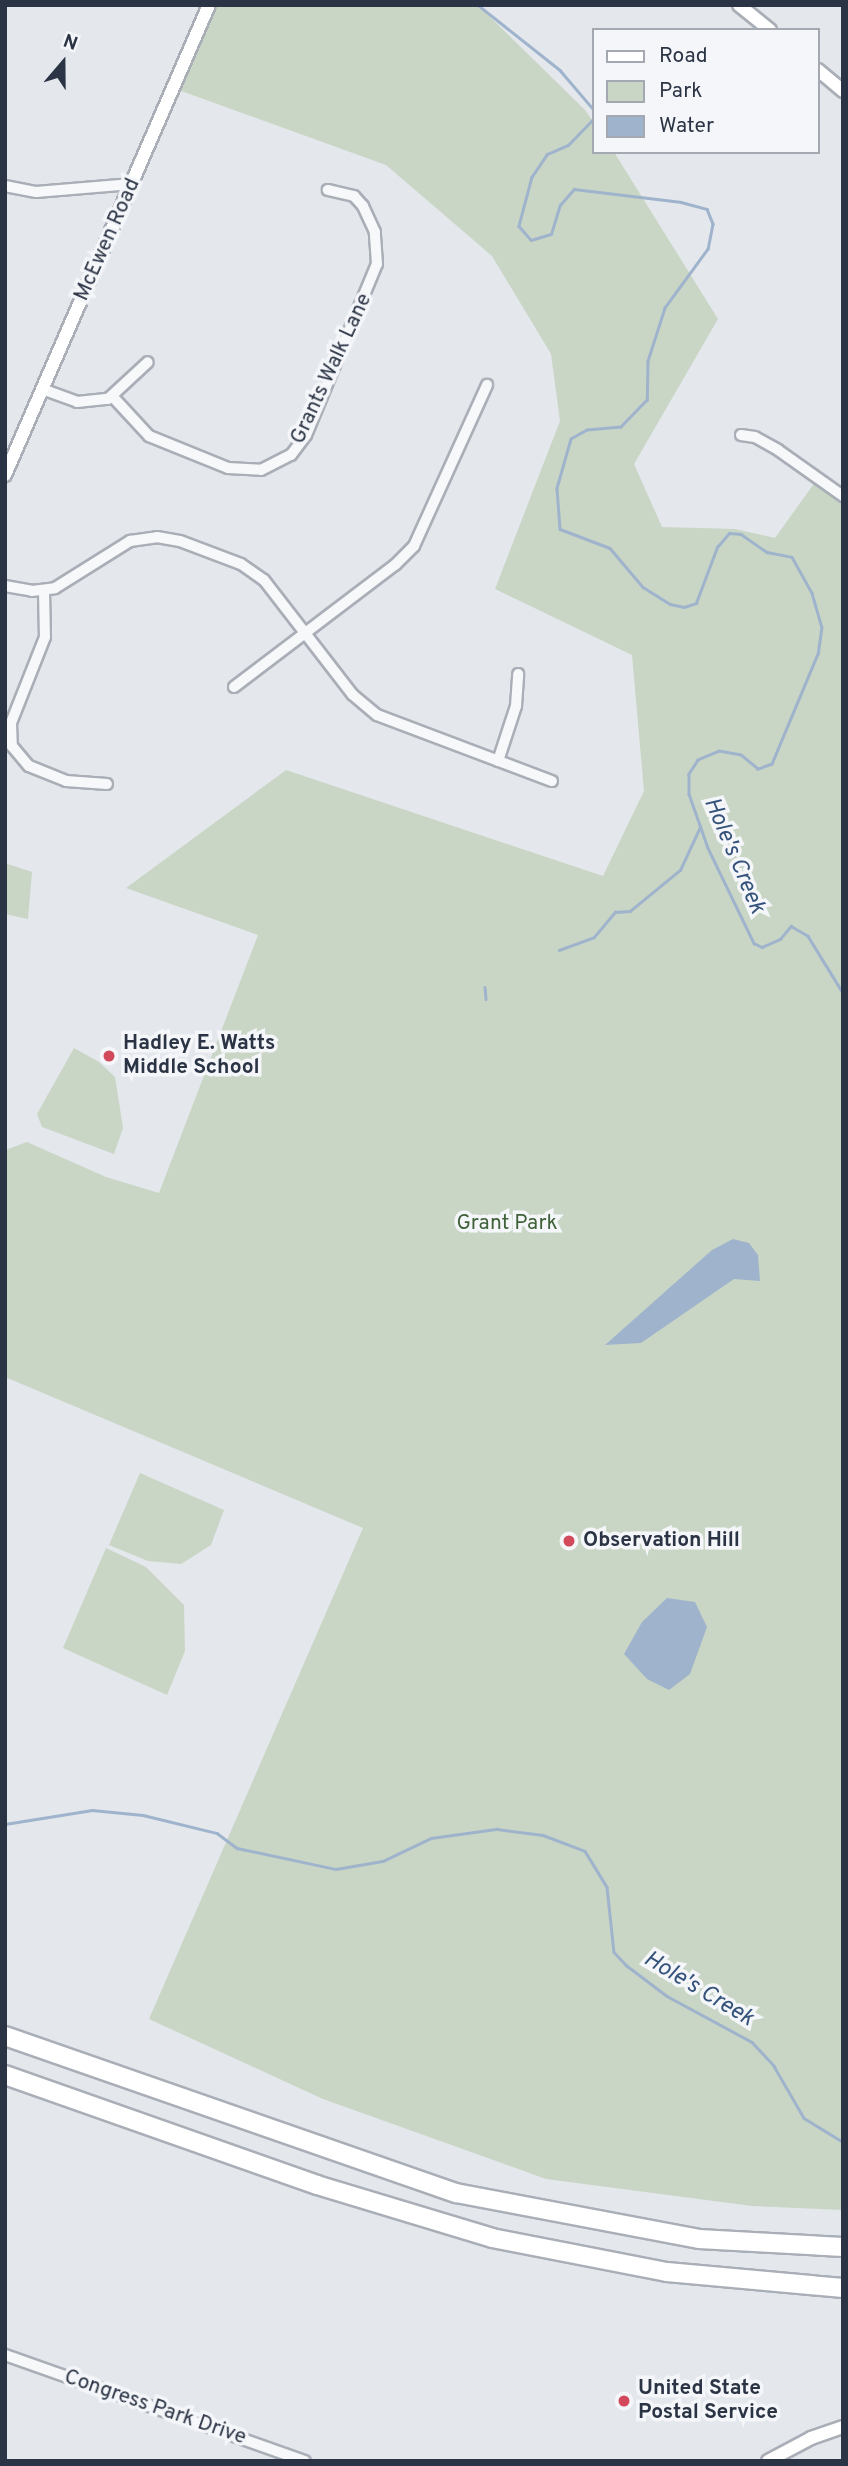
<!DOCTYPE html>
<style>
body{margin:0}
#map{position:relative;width:848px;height:2466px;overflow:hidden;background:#e4e7ec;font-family:Overpass,sans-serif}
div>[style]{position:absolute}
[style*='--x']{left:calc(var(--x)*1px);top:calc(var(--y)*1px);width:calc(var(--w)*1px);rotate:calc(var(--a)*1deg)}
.green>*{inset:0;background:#c9d6c5}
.water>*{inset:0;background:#9fb4cc}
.stream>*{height:2.5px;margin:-1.25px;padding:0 1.25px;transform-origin:1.25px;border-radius:1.25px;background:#9fb4cc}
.roads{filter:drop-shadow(2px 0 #a9aeb7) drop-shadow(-2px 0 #a9aeb7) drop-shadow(0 2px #a9aeb7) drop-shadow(0 -2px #a9aeb7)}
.street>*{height:10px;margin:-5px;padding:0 5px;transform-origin:5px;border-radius:5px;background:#f7f8fa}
.secondary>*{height:12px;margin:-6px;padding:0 6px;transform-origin:6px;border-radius:6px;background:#fff}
.highway>*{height:18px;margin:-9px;padding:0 9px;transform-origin:9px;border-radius:9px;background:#fff}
.dots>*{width:19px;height:19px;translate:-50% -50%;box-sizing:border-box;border:4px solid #f4f6f9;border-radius:50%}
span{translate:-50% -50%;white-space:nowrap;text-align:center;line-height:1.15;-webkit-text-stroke:7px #f4f6f9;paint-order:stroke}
.street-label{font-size:21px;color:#2b3445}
.poi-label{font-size:21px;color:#2b3445;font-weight:700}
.left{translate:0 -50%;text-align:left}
.park-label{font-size:21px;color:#3f6138}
.water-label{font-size:23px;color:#34527a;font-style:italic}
.frame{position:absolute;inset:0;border:7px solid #2b3445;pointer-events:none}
.legend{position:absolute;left:592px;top:28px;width:228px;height:126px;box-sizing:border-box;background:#f4f6f9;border:2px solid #a4a8b1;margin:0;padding:9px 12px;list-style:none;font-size:21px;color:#2b3445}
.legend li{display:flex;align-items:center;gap:14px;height:35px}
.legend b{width:35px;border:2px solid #a4a8b1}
.north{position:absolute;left:28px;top:28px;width:70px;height:70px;-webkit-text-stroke:5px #f4f6f9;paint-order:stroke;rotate:20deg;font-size:19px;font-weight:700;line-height:28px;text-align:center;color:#2b3445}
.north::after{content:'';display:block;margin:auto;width:24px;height:32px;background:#2b3445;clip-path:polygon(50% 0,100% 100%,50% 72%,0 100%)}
</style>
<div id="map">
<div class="green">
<div style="clip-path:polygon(209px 5px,478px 5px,585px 110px,594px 123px,594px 152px,614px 152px,718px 319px,634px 464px,662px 527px,735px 529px,775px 538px,818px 478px,843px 496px,843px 2210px,752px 2206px,546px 2179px,323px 2099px,149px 2019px,363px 1528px,5px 1377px,5px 1150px,27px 1142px,106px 1177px,159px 1193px,258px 935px,126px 888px,286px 770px,603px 876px,644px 791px,632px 655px,495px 589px,560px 421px,551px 354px,492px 256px,386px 165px,173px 88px)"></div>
<div style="clip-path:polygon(5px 863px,32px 872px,28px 919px,5px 914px)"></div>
<div style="clip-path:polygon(74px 1048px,99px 1062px,115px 1077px,123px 1128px,114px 1154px,42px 1127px,37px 1114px)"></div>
<div style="clip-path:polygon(140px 1473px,224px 1510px,211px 1545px,181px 1564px,148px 1561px,109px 1545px)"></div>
<div style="clip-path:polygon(106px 1548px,146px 1567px,184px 1605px,185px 1651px,167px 1695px,63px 1648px)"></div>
</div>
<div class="water">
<div style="clip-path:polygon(733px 1239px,749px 1243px,758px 1255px,760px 1281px,734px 1279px,641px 1343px,605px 1345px,712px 1250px)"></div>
<div style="clip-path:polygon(667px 1598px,695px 1602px,707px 1627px,690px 1674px,669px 1690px,647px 1679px,624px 1654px,642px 1622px)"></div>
</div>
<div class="stream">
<div style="--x:478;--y:5;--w:105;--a:38.4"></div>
<div style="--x:560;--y:70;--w:52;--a:49.6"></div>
<div style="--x:594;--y:119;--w:36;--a:134"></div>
<div style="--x:569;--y:145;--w:24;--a:156"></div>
<div style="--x:547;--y:155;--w:27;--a:124"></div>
<div style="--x:532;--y:177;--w:51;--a:104.9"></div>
<div style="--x:519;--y:226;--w:18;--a:49"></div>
<div style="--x:531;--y:240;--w:21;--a:-17"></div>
<div style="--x:551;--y:234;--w:30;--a:-73"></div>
<div style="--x:560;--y:205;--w:21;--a:-49"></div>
<div style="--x:574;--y:189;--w:108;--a:6.9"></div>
<div style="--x:681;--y:202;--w:27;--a:15"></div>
<div style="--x:707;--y:209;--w:16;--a:68"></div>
<div style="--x:713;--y:224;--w:25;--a:101"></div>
<div style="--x:708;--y:249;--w:73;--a:126.1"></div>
<div style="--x:665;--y:308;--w:56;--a:107.8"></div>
<div style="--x:648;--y:361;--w:39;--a:91"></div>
<div style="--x:647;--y:400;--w:37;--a:134"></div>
<div style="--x:621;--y:427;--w:34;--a:175"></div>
<div style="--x:587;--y:430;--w:18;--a:151"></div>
<div style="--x:571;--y:439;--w:51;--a:105.9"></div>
<div style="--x:557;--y:488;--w:41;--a:85.8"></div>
<div style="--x:560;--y:529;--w:53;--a:20.8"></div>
<div style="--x:610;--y:548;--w:51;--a:49.8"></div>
<div style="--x:643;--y:587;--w:32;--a:32"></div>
<div style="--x:670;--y:604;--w:14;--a:12"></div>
<div style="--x:684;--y:607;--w:13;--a:-18"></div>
<div style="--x:696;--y:603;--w:60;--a:-69.4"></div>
<div style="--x:717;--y:547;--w:18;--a:-49"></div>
<div style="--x:729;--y:533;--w:12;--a:5"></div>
<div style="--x:741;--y:534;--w:32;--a:35"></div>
<div style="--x:767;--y:552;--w:25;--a:11"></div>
<div style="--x:792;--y:557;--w:41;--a:60.9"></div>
<div style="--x:812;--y:593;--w:35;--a:74"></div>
<div style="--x:822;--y:627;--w:27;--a:98"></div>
<div style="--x:818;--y:654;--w:119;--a:112.7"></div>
<div style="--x:772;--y:764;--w:15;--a:160"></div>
<div style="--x:758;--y:769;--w:22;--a:-141"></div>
<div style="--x:741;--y:755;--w:22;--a:-170"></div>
<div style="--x:719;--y:751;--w:23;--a:157"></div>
<div style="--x:698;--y:760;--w:17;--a:123"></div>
<div style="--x:689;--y:774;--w:20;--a:90"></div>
<div style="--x:689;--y:794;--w:57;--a:70.6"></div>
<div style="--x:708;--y:848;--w:106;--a:64.2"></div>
<div style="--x:754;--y:943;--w:9;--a:27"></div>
<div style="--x:762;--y:947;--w:20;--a:-24"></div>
<div style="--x:780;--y:939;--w:17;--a:-50"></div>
<div style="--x:791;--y:926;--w:20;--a:30"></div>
<div style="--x:808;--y:936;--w:67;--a:58.4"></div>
<div style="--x:559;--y:950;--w:37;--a:-20"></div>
<div style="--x:594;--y:937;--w:33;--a:-50"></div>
<div style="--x:615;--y:912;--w:15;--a:-4"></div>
<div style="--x:630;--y:911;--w:65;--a:-39.4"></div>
<div style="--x:680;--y:870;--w:47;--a:-65.1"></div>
<div style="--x:485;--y:987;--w:12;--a:85"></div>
<div style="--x:5;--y:1824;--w:88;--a:-9.1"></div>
<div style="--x:92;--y:1810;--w:51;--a:5.6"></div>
<div style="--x:143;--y:1815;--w:76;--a:13.7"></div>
<div style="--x:217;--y:1833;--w:25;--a:37"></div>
<div style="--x:237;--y:1848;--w:101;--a:12"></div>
<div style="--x:336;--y:1869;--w:48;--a:-9.7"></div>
<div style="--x:383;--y:1861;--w:53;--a:-25.6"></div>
<div style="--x:431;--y:1838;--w:67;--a:-7.8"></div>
<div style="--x:497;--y:1829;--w:46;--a:7.4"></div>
<div style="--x:543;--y:1835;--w:45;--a:20.9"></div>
<div style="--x:585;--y:1851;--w:42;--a:58.6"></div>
<div style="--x:607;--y:1887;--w:65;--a:83.9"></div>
<div style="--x:614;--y:1952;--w:18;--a:47"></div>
<div style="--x:626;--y:1965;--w:51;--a:37.1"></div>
<div style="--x:667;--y:1996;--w:97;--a:28.4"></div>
<div style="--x:752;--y:2042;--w:33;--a:47"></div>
<div style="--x:774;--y:2066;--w:60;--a:60"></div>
<div style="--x:804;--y:2118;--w:46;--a:31.6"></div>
</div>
<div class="roads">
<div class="street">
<div style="--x:5;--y:186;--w:32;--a:11"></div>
<div style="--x:36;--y:192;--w:96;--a:-4.8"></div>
<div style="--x:42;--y:389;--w:37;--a:20"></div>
<div style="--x:77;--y:402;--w:31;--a:-6"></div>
<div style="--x:108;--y:399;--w:54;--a:-42.8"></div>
<div style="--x:113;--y:397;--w:53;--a:47.3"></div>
<div style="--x:149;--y:436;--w:85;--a:22.1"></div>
<div style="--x:228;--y:468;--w:33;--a:3"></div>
<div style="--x:261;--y:470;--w:34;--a:-27"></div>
<div style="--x:291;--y:455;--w:25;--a:-53"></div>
<div style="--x:306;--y:435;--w:185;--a:-67.5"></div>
<div style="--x:377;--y:264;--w:32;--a:-94"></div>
<div style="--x:375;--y:232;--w:29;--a:-115"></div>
<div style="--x:363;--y:206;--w:13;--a:-132"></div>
<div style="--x:354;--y:196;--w:27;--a:-167"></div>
<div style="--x:741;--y:435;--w:14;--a:8"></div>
<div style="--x:755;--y:437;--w:26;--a:29"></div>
<div style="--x:778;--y:450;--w:80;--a:35.3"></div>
<div style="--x:5;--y:586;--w:27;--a:10"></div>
<div style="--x:32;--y:591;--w:23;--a:-7"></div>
<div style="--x:55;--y:588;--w:89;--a:-32.1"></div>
<div style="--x:130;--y:541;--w:27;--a:-8"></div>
<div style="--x:157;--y:537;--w:23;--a:10"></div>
<div style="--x:180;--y:541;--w:65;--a:20.7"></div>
<div style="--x:241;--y:564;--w:28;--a:35"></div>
<div style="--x:264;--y:580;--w:145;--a:52.3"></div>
<div style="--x:353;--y:695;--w:31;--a:40"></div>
<div style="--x:377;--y:715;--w:187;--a:20.7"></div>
<div style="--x:44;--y:591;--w:46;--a:88.8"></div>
<div style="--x:45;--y:637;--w:92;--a:111.6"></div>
<div style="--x:11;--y:723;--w:23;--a:88"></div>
<div style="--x:12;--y:746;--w:26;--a:50"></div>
<div style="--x:29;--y:766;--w:40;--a:22"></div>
<div style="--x:66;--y:781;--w:41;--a:4.2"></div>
<div style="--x:234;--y:687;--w:202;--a:-37.2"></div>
<div style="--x:395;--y:565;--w:27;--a:-45"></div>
<div style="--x:414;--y:546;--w:177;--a:-65.6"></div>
<div style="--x:498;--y:761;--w:58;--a:-71.9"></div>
<div style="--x:516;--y:706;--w:32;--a:-86"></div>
<div style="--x:5;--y:2355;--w:318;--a:19.5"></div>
</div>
<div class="secondary">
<div style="--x:739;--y:5;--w:40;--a:39"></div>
<div style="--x:818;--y:70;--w:33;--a:40"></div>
<div style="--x:5;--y:475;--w:512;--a:-66.54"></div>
<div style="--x:768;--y:2461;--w:49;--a:-28.1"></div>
<div style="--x:811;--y:2438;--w:34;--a:-19"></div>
</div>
<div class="highway">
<div style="--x:5;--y:2036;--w:478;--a:19.2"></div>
<div style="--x:456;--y:2193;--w:247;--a:10.7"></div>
<div style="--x:699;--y:2239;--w:144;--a:3.2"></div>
<div style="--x:5;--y:2075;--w:331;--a:19.4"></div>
<div style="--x:317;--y:2185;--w:183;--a:16.8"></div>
<div style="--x:492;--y:2238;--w:178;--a:11"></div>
<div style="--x:667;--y:2272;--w:177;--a:5.2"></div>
</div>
</div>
<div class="dots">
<div style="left:109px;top:1056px;background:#d1495b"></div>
<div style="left:569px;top:1541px;background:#d1495b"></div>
<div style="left:624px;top:2401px;background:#d1495b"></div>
</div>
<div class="street-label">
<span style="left:108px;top:240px;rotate:-66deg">McEwen Road</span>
<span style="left:332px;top:369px;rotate:-65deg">Grants Walk Lane</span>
<span style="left:155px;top:2408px;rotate:19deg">Congress Park Drive</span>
</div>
<div class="poi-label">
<span class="left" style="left:123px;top:1056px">Hadley E. Watts<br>Middle School</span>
<span class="left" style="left:583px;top:1541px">Observation Hill</span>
<span class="left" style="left:638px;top:2401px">United State<br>Postal Service</span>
</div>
<div class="park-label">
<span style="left:507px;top:1224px">Grant Park</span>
</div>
<div class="water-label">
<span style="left:733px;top:856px;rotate:67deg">Hole's Creek</span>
<span style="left:698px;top:1990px;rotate:31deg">Hole's Creek</span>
</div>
<div class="frame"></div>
<ul class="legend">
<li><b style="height:9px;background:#fff"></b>Road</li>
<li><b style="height:19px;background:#c9d6c5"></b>Park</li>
<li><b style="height:19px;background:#9fb4cc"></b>Water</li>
</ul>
<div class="north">N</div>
</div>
